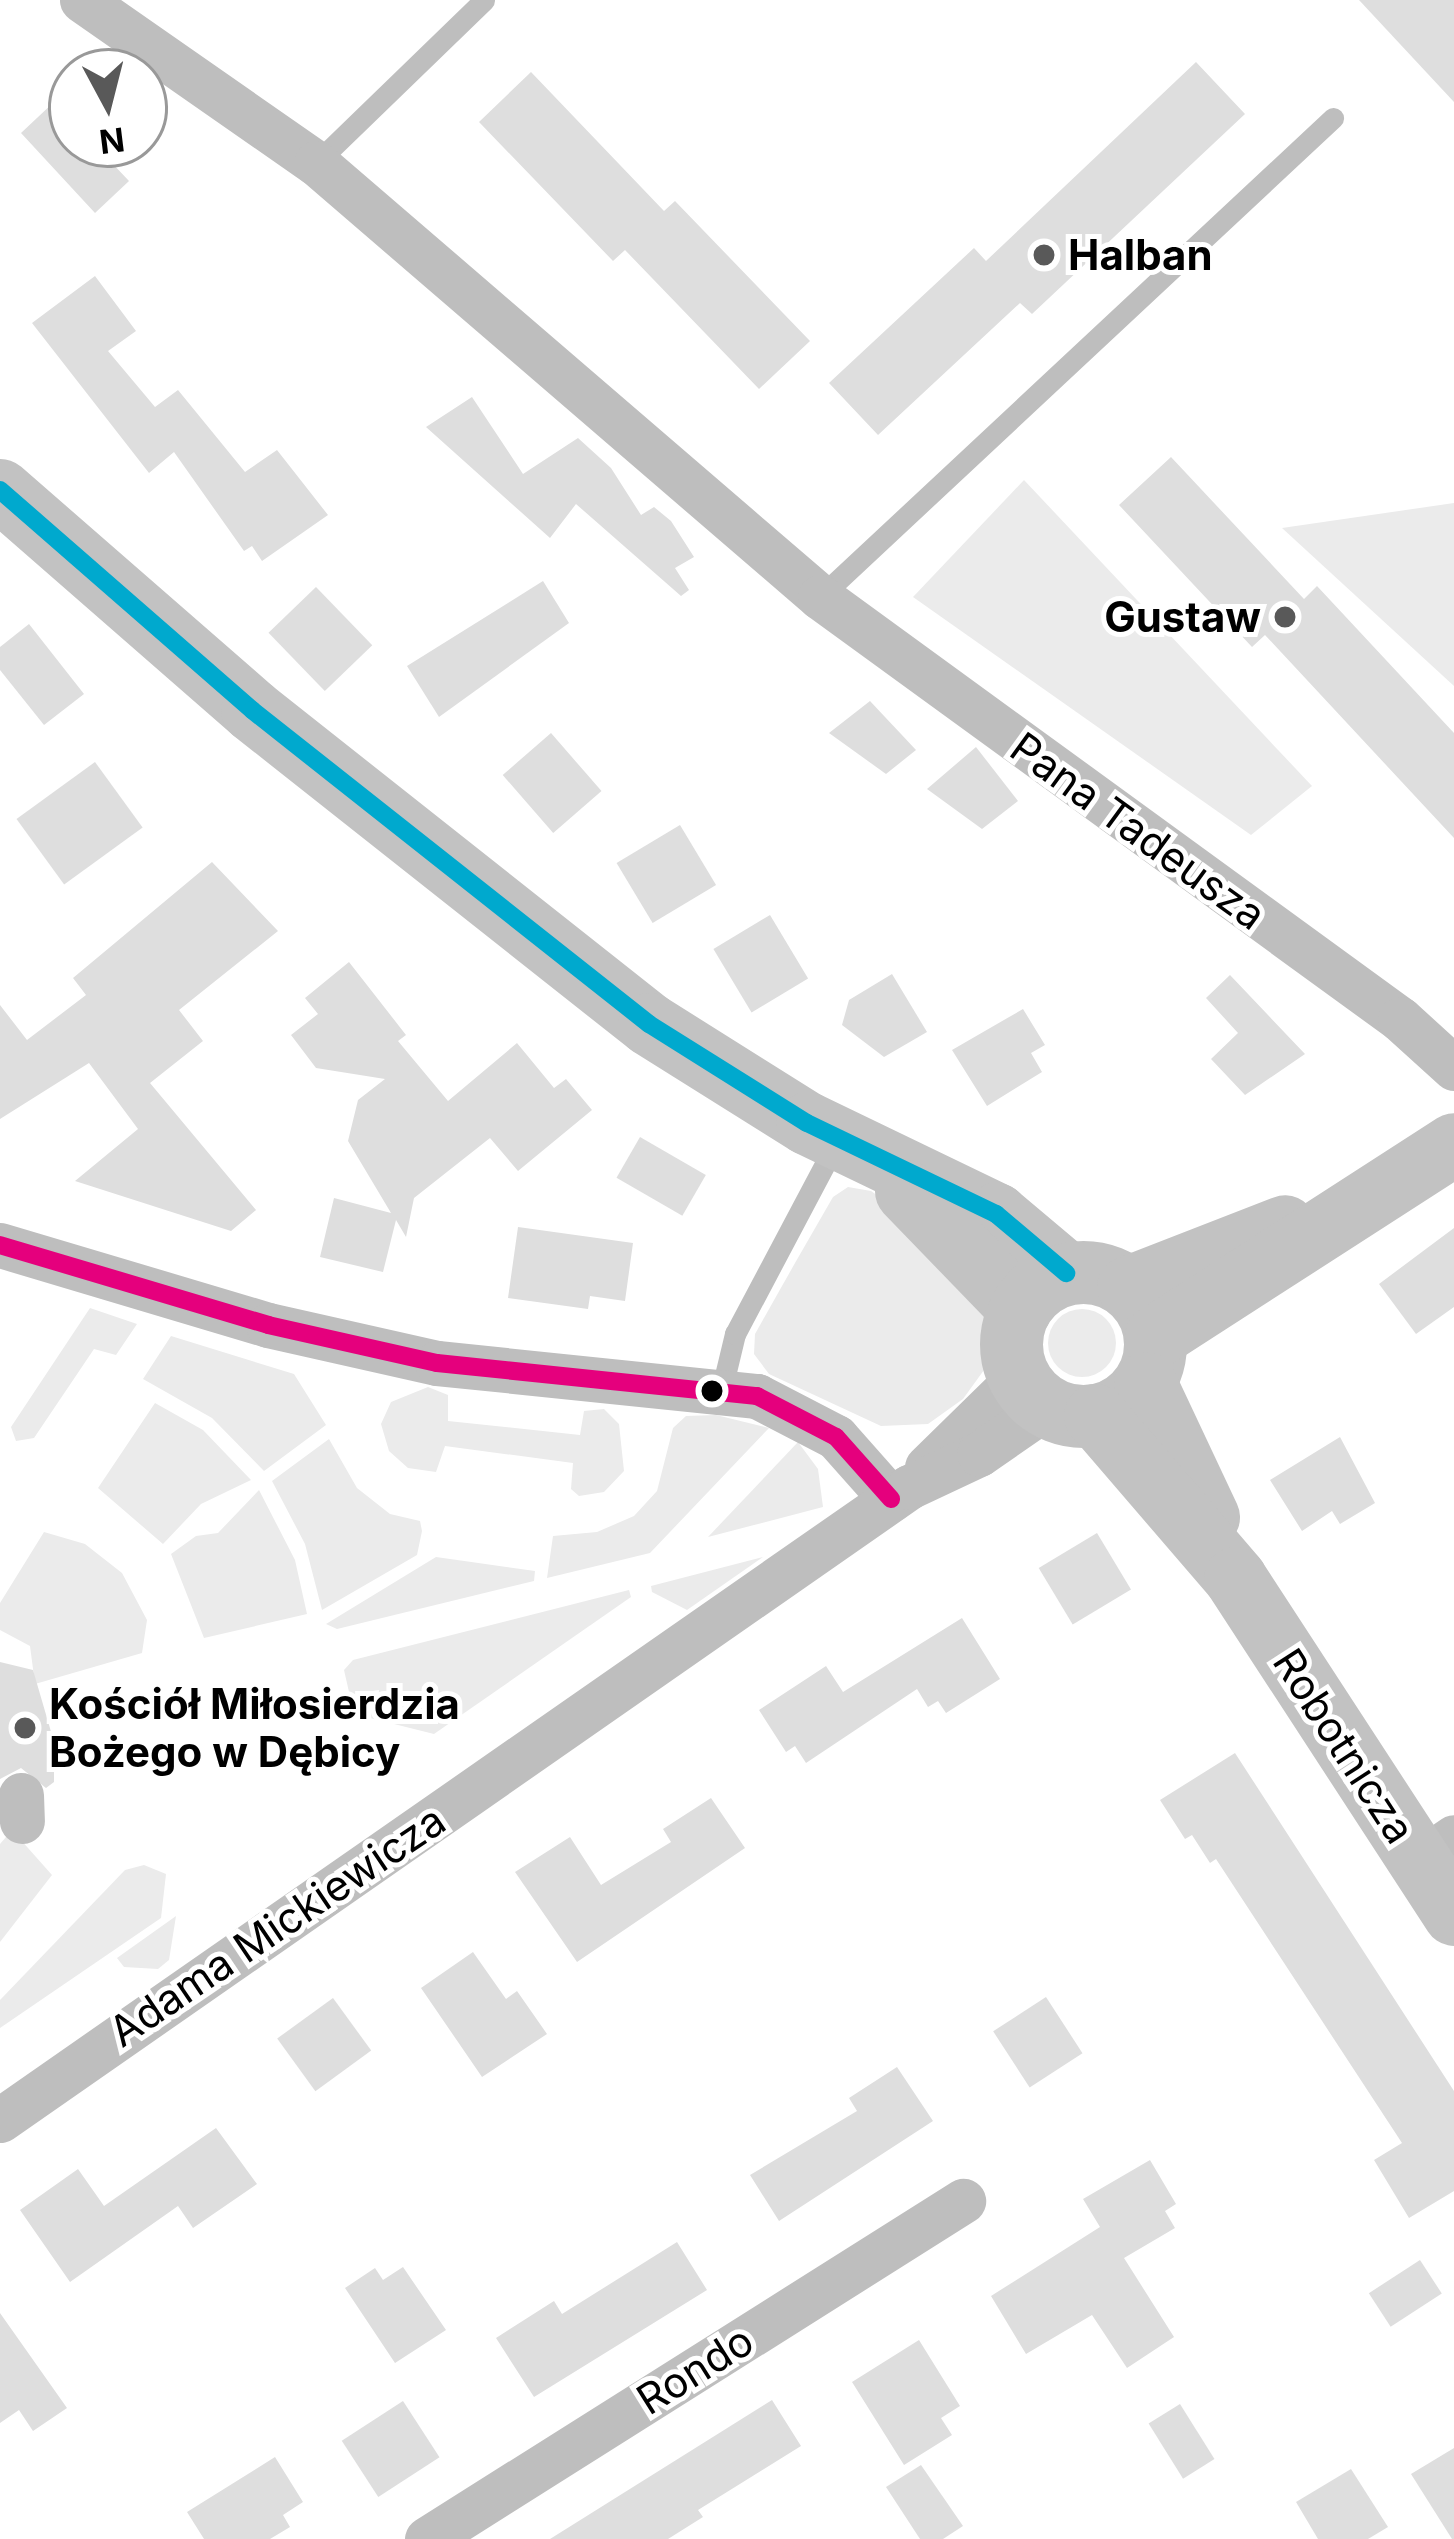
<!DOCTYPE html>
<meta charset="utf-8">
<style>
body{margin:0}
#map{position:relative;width:1454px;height:2539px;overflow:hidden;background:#fff;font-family:Inter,sans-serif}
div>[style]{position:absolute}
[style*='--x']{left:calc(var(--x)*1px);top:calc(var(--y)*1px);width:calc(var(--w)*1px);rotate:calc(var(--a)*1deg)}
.green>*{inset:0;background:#ebebeb}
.round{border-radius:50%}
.building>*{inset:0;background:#dedede;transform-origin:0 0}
.lane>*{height:21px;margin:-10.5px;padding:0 10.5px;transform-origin:10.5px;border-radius:10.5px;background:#bebebe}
.street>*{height:45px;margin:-22.5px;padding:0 22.5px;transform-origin:22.5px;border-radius:22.5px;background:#bebebe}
.secondary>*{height:63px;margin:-31.5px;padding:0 31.5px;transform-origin:31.5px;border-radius:31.5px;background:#c2c2c2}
.secondary>.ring{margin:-31.5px;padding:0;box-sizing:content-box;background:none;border:63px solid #c2c2c2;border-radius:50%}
.bus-1>*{height:18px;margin:-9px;padding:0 9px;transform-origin:9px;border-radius:9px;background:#00a9ce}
.bus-2>*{height:18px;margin:-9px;padding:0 9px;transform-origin:9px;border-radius:9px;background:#e5007d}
.dots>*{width:33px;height:33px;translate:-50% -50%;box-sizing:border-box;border:6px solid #fff;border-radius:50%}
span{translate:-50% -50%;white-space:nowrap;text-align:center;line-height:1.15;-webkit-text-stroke:10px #fff;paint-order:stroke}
.poi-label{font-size:42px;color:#000;font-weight:700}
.left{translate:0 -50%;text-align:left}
.right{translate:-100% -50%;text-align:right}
.street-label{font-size:42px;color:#000}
.north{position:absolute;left:48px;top:48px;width:120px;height:120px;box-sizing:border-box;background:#fff;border:3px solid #999;border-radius:50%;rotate:173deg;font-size:33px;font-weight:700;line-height:48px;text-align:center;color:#000}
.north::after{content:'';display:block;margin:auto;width:42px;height:54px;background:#595959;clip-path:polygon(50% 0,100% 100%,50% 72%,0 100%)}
</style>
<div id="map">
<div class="green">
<div style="clip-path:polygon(1024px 480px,1312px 786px,1251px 835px,913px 597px)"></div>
<div style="clip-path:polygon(1454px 503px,1454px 686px,1282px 528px)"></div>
<div style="clip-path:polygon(848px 1187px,871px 1191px,914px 1221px,991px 1320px,984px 1370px,963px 1399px,928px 1424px,881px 1426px,769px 1374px,754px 1354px,755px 1334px,795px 1263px,833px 1197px)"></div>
<div style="clip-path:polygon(90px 1308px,137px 1324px,116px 1355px,94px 1349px,34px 1438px,16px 1441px,11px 1427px)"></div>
<div class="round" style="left:1048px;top:1309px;width:68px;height:68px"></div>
<div style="clip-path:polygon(171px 1336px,294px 1374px,326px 1425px,264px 1471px,212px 1418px,143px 1379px)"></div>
<div style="clip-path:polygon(428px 1387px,448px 1395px,448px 1421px,580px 1435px,584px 1411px,604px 1409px,619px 1424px,624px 1471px,604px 1492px,579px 1496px,571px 1489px,573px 1463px,445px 1446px,436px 1472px,408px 1468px,389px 1451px,381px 1424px,391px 1402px)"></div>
<div style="clip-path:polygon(155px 1403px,203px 1430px,251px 1480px,201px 1504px,163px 1544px,98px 1488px)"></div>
<div style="clip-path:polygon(716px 1415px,769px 1428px,650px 1553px,547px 1578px,553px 1536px,597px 1532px,634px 1516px,657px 1491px,673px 1428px,686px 1416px)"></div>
<div style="clip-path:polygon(329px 1439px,357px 1488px,390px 1514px,420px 1521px,422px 1531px,417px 1555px,322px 1610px,305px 1544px,272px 1481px)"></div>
<div style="clip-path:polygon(798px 1442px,818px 1469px,823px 1507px,708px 1537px)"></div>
<div style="clip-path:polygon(259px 1490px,295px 1560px,307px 1614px,204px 1638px,171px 1554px,196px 1536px,218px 1533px)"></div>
<div style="clip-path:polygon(44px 1532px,85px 1544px,122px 1573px,147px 1620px,142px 1653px,35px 1684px,30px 1646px,0 1630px,0 1603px)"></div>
<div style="clip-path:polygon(436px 1557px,535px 1571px,534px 1581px,337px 1629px,326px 1624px)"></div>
<div style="clip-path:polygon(763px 1557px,687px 1610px,652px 1592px,651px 1586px)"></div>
<div style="clip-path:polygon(629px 1590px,631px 1597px,434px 1734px,354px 1714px,344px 1670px,353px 1660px)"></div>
<div style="clip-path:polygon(12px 1830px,52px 1875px,0 1942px,0 1844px)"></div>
<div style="clip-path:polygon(144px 1865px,166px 1874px,161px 1918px,0 2028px,0 2000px,125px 1870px)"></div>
<div style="clip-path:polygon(176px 1916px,169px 1960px,158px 1969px,124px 1967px,117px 1958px)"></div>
</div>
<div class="building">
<div style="clip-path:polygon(1359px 0,1454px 0,1454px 102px)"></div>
<div style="clip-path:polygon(1196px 62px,1245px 114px,1032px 314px,1020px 303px,878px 435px,829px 383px,974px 248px,986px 261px)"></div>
<div style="clip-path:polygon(531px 72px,664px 211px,675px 201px,810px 341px,759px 389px,625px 250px,613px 261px,479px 122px)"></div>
<div style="clip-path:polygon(54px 102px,72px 121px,72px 144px,94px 144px,129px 181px,95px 213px,21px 133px)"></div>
<div style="clip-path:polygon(95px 276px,136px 331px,108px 351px,155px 407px,178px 390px,245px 472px,277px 450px,328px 515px,262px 561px,252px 546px,244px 551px,174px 452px,149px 473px,32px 323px)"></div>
<div style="clip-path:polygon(472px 397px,523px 474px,578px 438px,611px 468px,641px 515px,654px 507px,671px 521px,694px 557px,675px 568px,689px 590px,681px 596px,576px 504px,550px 538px,426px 427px)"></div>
<div style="clip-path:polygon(1171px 457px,1304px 599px,1317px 586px,1454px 733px,1454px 838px,1265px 635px,1252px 647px,1119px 505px)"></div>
<div style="clip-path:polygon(543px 581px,569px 623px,439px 717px,407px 666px)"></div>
<div style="left:316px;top:587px;width:81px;height:66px;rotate:46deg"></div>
<div style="clip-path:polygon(29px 624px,84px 694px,44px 725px,0 670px,0 647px)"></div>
<div style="clip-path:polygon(870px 701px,916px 750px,886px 774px,829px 733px)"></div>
<div style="left:551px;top:733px;width:77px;height:64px;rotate:49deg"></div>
<div style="clip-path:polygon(976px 747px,1018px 801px,982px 829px,927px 789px)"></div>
<div style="left:95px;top:762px;width:81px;height:97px;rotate:54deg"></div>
<div style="left:680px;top:825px;width:70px;height:74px;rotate:59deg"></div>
<div style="clip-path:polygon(212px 862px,278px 931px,179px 1010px,203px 1041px,150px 1083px,256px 1210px,231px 1231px,75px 1181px,138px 1129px,89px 1063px,0 1119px,0 1005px,27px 1040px,86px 995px,73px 978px)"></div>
<div style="left:770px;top:915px;width:74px;height:66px;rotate:59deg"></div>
<div style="clip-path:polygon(349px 962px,406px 1035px,398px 1041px,448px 1101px,517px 1043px,554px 1088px,566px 1079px,592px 1110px,518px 1171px,490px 1138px,414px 1198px,406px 1237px,396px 1220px,383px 1272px,320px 1257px,334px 1198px,391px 1213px,348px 1141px,358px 1100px,385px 1079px,316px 1068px,291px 1035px,318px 1014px,305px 998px)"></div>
<div style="clip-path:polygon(892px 974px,927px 1032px,884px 1057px,842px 1025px,849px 1000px)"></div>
<div style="clip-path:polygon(1230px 975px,1305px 1054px,1245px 1095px,1211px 1059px,1238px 1033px,1206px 998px)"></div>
<div style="clip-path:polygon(1023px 1009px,1045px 1045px,1031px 1053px,1042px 1072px,987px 1106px,952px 1050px)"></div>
<div style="left:640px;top:1137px;width:76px;height:47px;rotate:30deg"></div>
<div style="clip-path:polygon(518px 1227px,633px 1243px,625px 1301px,590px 1296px,588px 1309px,508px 1298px)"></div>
<div style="clip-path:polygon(1454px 1228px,1454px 1307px,1416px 1334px,1379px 1284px)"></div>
<div style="clip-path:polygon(1340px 1437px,1375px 1503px,1340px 1524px,1332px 1511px,1302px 1531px,1270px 1480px)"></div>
<div style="left:1097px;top:1533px;width:66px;height:68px;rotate:59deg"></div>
<div style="clip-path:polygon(962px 1618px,1000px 1679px,946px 1713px,938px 1701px,928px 1707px,917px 1689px,806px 1763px,795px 1746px,786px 1752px,759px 1710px,826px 1666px,843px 1692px)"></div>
<div style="clip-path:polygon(0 1662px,33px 1670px,54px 1742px,54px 1782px,46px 1788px,21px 1768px,0 1779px)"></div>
<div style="clip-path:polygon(1235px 1753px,1454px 2091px,1454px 2191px,1409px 2218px,1374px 2160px,1402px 2143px,1216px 1859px,1210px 1863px,1192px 1835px,1185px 1839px,1160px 1800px)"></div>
<div style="clip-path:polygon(711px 1798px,745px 1848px,577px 1962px,515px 1872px,570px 1837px,601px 1885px,671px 1842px,663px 1829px)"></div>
<div style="clip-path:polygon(473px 1952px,506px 1999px,517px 1991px,547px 2034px,482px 2077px,421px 1988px)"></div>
<div style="left:1046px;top:1997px;width:67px;height:63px;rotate:57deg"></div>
<div style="left:333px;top:1998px;width:65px;height:69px;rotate:54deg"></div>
<div style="clip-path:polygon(897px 2067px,933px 2121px,779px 2221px,750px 2175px,857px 2111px,849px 2098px)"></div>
<div style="clip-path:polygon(216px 2128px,257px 2184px,193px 2228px,178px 2206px,70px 2282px,20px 2210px,78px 2169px,104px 2206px)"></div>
<div style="clip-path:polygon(1150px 2160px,1176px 2204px,1165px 2211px,1175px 2228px,1124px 2258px,1174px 2337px,1127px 2368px,1092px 2315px,1026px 2354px,991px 2296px,1100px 2227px,1083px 2199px)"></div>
<div style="clip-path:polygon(677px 2242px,707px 2290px,534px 2397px,496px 2338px,554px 2301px,562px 2314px)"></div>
<div style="left:1420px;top:2260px;width:40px;height:61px;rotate:57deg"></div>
<div style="clip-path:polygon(403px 2267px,446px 2330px,395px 2363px,345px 2288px,375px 2268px,383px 2280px)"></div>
<div style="clip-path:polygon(0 2313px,67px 2408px,33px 2431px,19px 2410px,0 2423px)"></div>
<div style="clip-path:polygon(919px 2340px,960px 2406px,941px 2418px,952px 2435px,904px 2465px,852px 2382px)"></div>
<div style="clip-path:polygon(772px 2400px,801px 2446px,698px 2510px,703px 2517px,668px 2539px,550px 2539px)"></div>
<div style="left:403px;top:2401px;width:67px;height:73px;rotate:57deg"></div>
<div style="left:1180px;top:2404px;width:65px;height:37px;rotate:58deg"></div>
<div style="clip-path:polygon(1454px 2448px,1454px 2539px,1452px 2539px,1411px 2474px)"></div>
<div style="clip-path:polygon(275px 2457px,303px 2502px,283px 2515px,290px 2527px,270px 2539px,204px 2539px,187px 2512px)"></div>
<div style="clip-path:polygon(921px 2465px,963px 2526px,943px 2539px,920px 2539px,886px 2487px)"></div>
<div style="clip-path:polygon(1351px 2469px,1388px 2527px,1368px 2539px,1318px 2539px,1296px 2502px)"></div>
</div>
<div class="lane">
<div style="--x:316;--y:163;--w:234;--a:-44.1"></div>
<div style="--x:820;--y:597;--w:702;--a:-43.04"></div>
<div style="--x:722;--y:1388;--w:56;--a:-76.5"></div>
<div style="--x:735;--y:1334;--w:214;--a:-62.1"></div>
</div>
<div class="street">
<div style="--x:82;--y:0;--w:285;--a:34.9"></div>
<div style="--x:316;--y:163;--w:665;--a:40.73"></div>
<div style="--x:820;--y:597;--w:717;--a:36.04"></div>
<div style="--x:1400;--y:1019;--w:73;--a:42.2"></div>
<div style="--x:0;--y:1245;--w:280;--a:16.6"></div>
<div style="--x:268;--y:1325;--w:173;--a:12.7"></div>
<div style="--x:437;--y:1363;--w:322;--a:5.9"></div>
<div style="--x:757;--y:1396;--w:89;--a:27.4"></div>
<div style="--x:836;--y:1437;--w:83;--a:48.4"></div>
<div style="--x:927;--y:1467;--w:129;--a:-44.4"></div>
<div style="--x:21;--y:1795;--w:26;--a:88"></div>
<div style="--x:1419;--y:1861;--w:42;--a:-34.4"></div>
<div style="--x:0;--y:2120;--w:1108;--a:-34.85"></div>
<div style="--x:909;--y:1487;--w:77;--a:-25.2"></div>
<div style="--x:979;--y:1454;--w:83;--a:-34.7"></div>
<div style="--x:427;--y:2539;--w:634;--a:-32.24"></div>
</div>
<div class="secondary">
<div style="--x:0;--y:490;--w:335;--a:41.1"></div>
<div style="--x:252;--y:710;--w:506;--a:38.34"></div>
<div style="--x:649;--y:1024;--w:186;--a:32.1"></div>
<div style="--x:807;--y:1123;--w:210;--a:25.7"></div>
<div style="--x:996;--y:1214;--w:92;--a:40.1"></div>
<div style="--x:906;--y:1191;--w:164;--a:46"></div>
<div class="ring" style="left:1011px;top:1272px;width:81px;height:81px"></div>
<div style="--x:1128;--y:1287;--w:168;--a:-21.2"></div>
<div style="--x:1156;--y:1336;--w:354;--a:-32.8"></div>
<div style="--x:1145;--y:1383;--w:148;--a:64.8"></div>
<div style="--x:1095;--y:1415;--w:215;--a:49.3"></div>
<div style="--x:1235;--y:1578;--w:401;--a:56.9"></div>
</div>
<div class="bus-1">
<div style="--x:0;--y:490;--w:335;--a:41.1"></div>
<div style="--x:252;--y:710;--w:506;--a:38.34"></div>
<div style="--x:649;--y:1024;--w:186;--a:32.1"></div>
<div style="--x:807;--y:1123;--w:210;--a:25.7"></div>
<div style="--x:996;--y:1214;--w:92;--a:40.1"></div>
</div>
<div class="bus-2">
<div style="--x:0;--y:1245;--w:280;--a:16.6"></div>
<div style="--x:268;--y:1325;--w:173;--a:12.7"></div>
<div style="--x:437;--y:1363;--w:322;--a:5.9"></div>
<div style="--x:757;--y:1396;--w:89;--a:27.4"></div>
<div style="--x:836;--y:1437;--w:83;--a:48.4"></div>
</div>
<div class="dots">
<div style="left:1044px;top:255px;background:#595959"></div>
<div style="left:1285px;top:617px;background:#595959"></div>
<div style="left:712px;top:1391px;background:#000"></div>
<div style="left:25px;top:1728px;background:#595959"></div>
</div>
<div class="poi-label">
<span class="left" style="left:1068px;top:255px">Halban</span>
<span class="right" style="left:1261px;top:617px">Gustaw</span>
<span class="left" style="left:49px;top:1728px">Kościół Miłosierdzia<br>Bożego w Dębicy</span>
</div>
<div class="street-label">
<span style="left:1138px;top:831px;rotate:36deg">Pana Tadeusza</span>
<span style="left:1344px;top:1746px;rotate:57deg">Robotnicza</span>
<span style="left:277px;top:1926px;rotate:-34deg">Adama Mickiewicza</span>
<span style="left:695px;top:2370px;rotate:-32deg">Rondo</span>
</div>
<div class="north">N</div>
</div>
